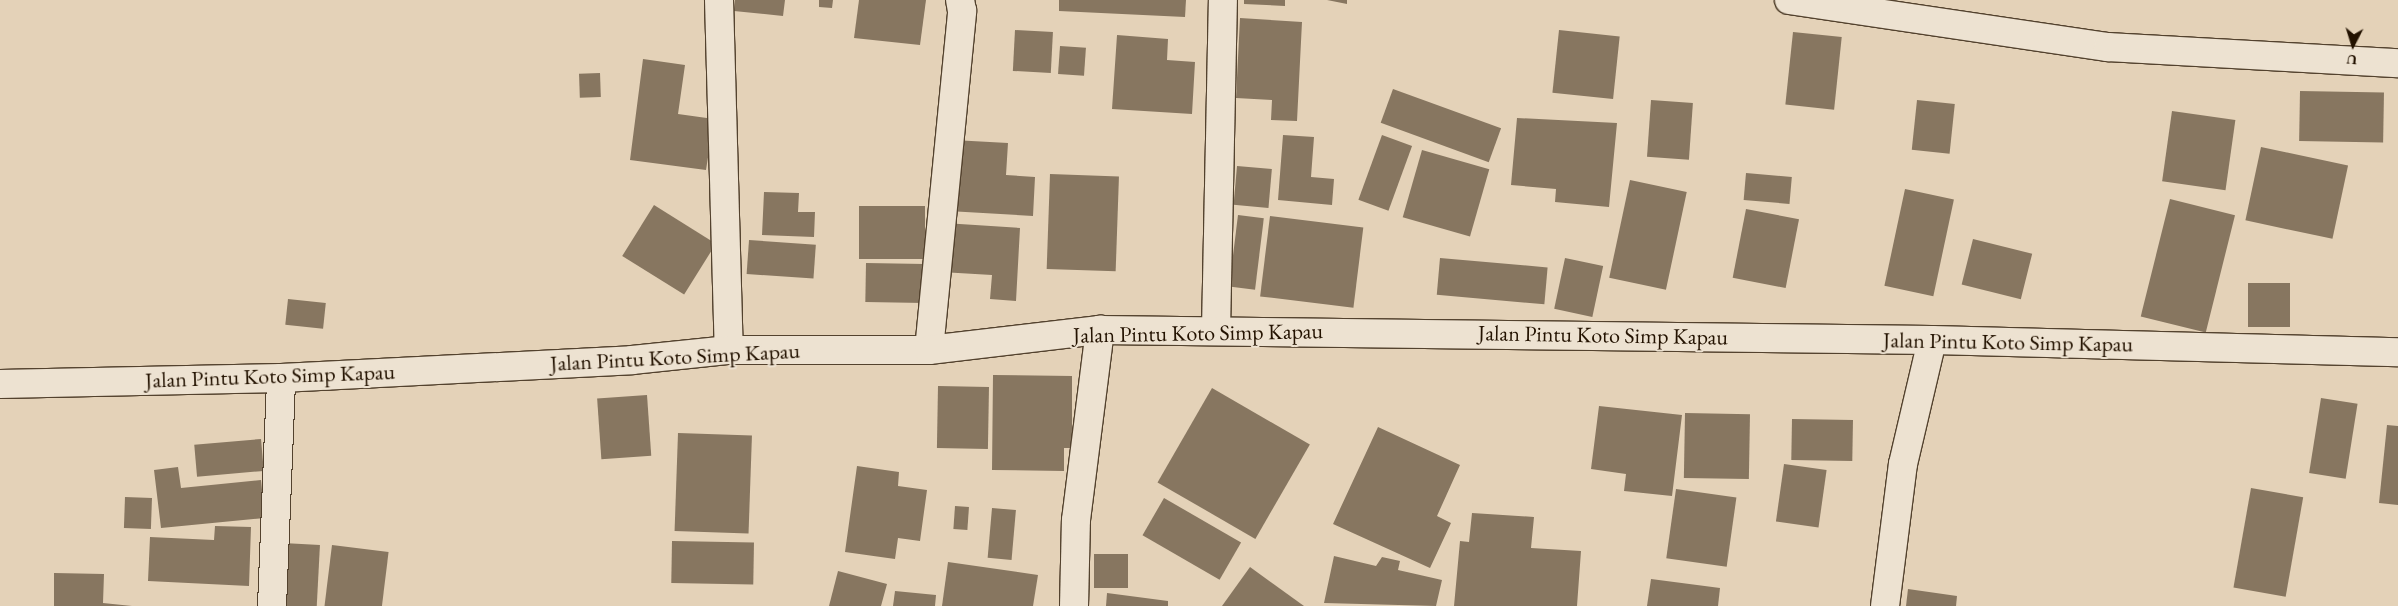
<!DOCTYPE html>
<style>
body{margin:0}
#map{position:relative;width:2398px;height:606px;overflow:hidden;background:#e4d2b8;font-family:"EB Garamond",serif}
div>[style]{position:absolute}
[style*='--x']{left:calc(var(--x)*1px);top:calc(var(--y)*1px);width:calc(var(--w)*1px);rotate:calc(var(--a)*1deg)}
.building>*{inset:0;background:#877660;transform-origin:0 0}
.roads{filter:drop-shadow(1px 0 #53422e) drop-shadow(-1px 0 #53422e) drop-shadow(0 1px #53422e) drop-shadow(0 -1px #53422e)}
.minor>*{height:28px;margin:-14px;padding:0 14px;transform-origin:14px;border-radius:14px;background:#ede2d1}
span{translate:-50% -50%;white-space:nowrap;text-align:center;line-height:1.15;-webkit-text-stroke:4px #ede2d1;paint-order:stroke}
.street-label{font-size:22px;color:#231200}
.north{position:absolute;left:2328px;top:20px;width:50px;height:50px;-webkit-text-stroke:4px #ede2d1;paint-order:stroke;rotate:185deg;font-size:14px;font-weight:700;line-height:20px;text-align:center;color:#231200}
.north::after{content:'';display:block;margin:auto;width:18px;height:22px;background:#231200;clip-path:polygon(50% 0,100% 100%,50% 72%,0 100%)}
</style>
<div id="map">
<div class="building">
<div style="clip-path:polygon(735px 0,785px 0,783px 16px,734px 11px)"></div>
<div style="clip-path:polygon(819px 0,833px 0,832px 8px,819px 7px)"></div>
<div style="clip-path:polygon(859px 0,926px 0,920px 45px,854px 38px)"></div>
<div style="clip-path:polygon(1059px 0,1186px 0,1185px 17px,1059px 11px)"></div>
<div style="clip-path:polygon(1244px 0,1285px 0,1285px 6px,1244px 4px)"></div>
<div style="clip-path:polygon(1327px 0,1347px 0,1347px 4px)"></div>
<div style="clip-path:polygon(1240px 18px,1302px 22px,1297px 121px,1271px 120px,1272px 100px,1236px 98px)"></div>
<div style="left:1015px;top:30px;width:38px;height:41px;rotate:3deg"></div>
<div style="left:1559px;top:30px;width:61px;height:63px;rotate:6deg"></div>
<div style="left:1793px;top:32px;width:49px;height:73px;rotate:6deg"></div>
<div style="clip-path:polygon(1117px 35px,1168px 39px,1167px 60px,1195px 62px,1192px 114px,1112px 109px)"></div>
<div style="left:1060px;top:46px;width:26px;height:28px;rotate:4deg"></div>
<div style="clip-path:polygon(643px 59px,685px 65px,678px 114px,714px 119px,706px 170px,630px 160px)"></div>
<div style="left:600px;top:73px;width:24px;height:21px;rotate:88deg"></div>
<div style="left:1393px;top:89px;width:115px;height:36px;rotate:20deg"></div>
<div style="left:2300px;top:91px;width:84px;height:50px;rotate:1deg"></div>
<div style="left:1651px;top:100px;width:42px;height:57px;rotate:4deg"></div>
<div style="left:1917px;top:100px;width:38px;height:50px;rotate:6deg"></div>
<div style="left:2172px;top:111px;width:64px;height:71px;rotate:8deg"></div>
<div style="clip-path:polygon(1517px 118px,1617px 123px,1609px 207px,1555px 202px,1556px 189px,1511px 185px)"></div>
<div style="clip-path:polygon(1283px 135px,1314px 137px,1311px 177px,1334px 179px,1332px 205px,1278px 200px)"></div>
<div style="left:1382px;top:135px;width:32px;height:69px;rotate:20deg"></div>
<div style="clip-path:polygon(953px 140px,1008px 143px,1006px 175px,1035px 177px,1033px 216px,948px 211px)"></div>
<div style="left:2261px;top:147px;width:89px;height:75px;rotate:12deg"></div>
<div style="left:1422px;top:150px;width:70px;height:70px;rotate:16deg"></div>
<div style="left:1237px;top:166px;width:35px;height:39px;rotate:5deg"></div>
<div style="left:1746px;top:173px;width:46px;height:27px;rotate:5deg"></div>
<div style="left:1050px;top:174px;width:69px;height:95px;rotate:2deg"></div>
<div style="left:1630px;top:180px;width:58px;height:100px;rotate:12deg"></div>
<div style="left:1905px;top:189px;width:50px;height:99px;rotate:12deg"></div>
<div style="clip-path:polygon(764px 192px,799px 193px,798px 212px,815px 212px,814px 237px,762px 235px)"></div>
<div style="left:2170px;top:199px;width:67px;height:121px;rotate:14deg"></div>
<div style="left:654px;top:205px;width:73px;height:60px;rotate:32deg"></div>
<div style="left:859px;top:206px;width:66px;height:53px"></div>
<div style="left:1746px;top:209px;width:54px;height:70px;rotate:11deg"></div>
<div style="left:1238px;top:215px;width:26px;height:72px;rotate:7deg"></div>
<div style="left:1270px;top:216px;width:94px;height:81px;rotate:7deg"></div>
<div style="clip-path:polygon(944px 223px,1020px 228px,1016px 301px,990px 299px,992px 275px,941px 272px)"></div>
<div style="left:1973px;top:239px;width:61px;height:47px;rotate:14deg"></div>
<div style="left:749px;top:240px;width:67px;height:34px;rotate:4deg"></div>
<div style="left:1440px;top:258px;width:108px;height:37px;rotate:5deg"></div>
<div style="left:1565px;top:258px;width:39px;height:52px;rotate:12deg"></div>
<div style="left:866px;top:263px;width:59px;height:39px;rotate:1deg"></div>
<div style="left:2248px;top:283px;width:42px;height:44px"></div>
<div style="left:288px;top:299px;width:38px;height:26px;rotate:6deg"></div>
<div style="clip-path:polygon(993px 375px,1072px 376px,1072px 448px,1064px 448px,1064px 471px,992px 470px)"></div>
<div style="left:938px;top:386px;width:51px;height:62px;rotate:1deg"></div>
<div style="left:1212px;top:388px;width:113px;height:109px;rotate:30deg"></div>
<div style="left:647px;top:395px;width:61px;height:50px;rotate:86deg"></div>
<div style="left:2321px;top:398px;width:37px;height:76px;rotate:9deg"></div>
<div style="clip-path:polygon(1599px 406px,1682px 415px,1672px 496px,1624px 491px,1626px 474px,1591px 469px)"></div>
<div style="left:1685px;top:413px;width:65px;height:65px;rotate:1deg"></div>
<div style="left:1792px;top:419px;width:61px;height:41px;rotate:1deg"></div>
<div style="clip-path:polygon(2387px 425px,2398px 426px,2398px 505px,2379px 503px)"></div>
<div style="clip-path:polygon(1378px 427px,1460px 465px,1437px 516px,1451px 523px,1430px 568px,1333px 524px)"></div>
<div style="left:678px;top:433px;width:74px;height:98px;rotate:2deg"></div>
<div style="left:261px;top:439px;width:32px;height:67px;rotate:85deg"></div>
<div style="left:1784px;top:464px;width:43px;height:58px;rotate:8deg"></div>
<div style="clip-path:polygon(857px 466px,899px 472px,898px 486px,927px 490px,920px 541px,898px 538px,895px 559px,845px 552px)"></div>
<div style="clip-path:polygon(178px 467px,181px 488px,261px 480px,265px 518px,161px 528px,154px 470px)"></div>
<div style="left:2251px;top:488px;width:53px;height:101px;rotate:10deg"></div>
<div style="left:1676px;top:489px;width:61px;height:70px;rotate:8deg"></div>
<div style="left:125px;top:497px;width:27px;height:31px;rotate:2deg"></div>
<div style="left:1164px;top:498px;width:89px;height:43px;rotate:30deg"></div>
<div style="left:955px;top:506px;width:14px;height:23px;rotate:4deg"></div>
<div style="left:992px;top:508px;width:24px;height:50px;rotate:5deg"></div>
<div style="clip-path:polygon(1472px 513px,1534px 517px,1531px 548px,1581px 551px,1577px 606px,1454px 606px,1460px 541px,1469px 542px)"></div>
<div style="clip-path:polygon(215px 526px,251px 527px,249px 586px,148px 581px,150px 537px,214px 540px)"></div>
<div style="left:672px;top:541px;width:82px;height:42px;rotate:1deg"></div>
<div style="left:283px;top:543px;width:37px;height:63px;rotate:3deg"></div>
<div style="left:332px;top:545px;width:57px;height:62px;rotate:7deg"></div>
<div style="left:1094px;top:554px;width:34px;height:34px"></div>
<div style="clip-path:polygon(1334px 556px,1376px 566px,1382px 557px,1400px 561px,1398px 570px,1442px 580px,1436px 606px,1324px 603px)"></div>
<div style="clip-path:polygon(948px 562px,1038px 575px,1033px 606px,942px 606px)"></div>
<div style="clip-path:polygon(1250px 567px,1304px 606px,1222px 606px)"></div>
<div style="clip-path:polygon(838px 571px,887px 584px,881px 606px,829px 606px)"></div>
<div style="clip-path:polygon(54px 573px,104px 574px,103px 603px,132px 606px,54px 606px)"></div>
<div style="clip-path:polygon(1651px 579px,1720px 588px,1718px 606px,1647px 606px)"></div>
<div style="clip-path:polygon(1908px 589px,1957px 596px,1956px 606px,1906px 606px)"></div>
<div style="clip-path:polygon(895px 591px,936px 595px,935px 606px,893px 606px)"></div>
<div style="clip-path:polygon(1107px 593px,1168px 601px,1168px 606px,1106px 606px)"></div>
</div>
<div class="roads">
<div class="minor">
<div style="--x:719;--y:0;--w:350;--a:88.4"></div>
<div style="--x:1789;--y:0;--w:322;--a:8.4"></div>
<div style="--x:2108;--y:47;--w:290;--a:3.2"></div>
<div style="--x:1216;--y:330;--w:330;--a:-88.8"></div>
<div style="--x:929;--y:350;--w:341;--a:-84.4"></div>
<div style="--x:962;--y:11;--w:11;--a:-100"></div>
<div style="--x:0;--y:384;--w:281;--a:-1.2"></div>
<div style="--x:281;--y:378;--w:351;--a:-2.9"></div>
<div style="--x:632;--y:360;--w:98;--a:-5.9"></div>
<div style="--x:729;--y:350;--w:200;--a:0"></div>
<div style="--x:929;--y:350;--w:172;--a:-6.7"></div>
<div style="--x:1100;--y:330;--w:832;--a:0.69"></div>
<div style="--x:1932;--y:340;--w:466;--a:1.5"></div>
<div style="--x:272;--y:606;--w:228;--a:-87.7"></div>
<div style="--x:1074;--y:606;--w:86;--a:-88.7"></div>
<div style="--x:1076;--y:520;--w:192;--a:-82.8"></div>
<div style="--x:1885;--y:606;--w:143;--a:-82.8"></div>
<div style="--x:1903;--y:464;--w:127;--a:-76.8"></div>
</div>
</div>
<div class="street-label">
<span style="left:1198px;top:333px;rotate:-1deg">Jalan Pintu Koto Simp Kapau</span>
<span style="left:1603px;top:335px;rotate:1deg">Jalan Pintu Koto Simp Kapau</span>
<span style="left:2008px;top:342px;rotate:1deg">Jalan Pintu Koto Simp Kapau</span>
<span style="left:675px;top:357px;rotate:-3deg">Jalan Pintu Koto Simp Kapau</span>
<span style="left:270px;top:376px;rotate:-2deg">Jalan Pintu Koto Simp Kapau</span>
</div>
<div class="north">U</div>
</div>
